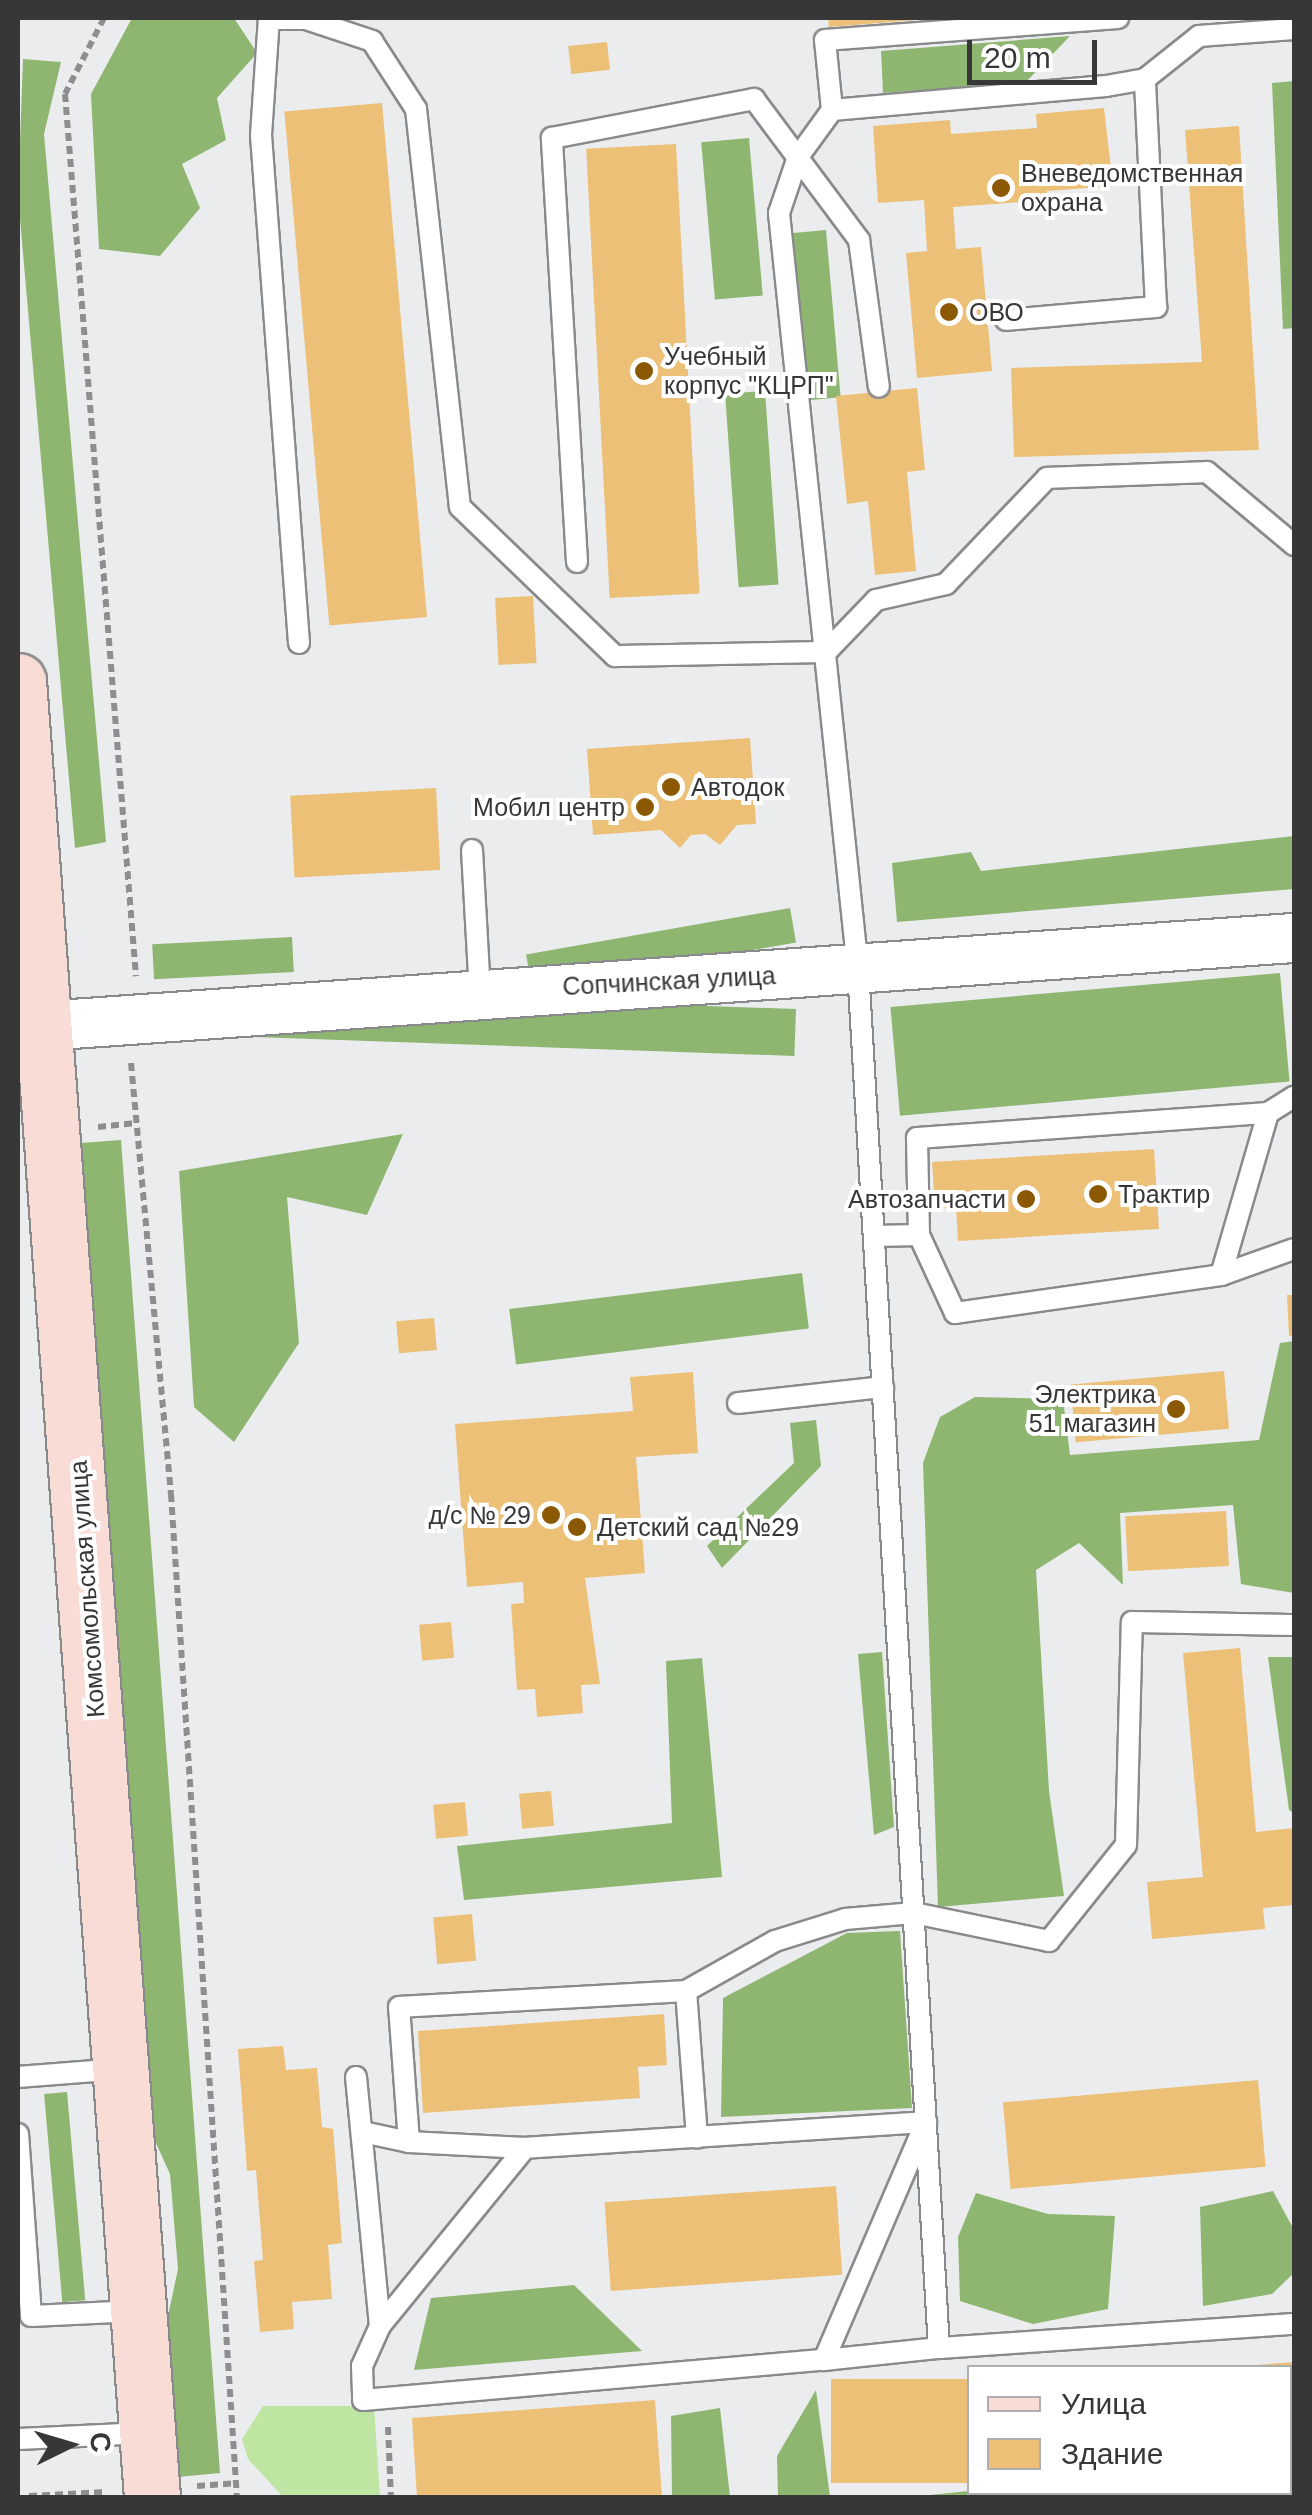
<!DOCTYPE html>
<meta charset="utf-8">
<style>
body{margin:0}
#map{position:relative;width:1312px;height:2515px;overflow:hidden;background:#ebecee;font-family:Arial,sans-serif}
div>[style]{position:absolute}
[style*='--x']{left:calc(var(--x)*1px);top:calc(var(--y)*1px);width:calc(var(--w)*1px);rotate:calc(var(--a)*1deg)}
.green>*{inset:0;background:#bfe5a3}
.forest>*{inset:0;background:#8fb671;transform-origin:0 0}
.building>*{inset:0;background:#edc078;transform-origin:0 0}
.path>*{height:6px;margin-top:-3px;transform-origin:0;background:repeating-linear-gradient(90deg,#8e8e8f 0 8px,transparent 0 13px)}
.roads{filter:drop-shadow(2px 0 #898a8b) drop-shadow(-2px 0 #898a8b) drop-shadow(0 2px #898a8b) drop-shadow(0 -2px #898a8b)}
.service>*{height:20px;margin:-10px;padding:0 10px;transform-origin:10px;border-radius:10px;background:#fff}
.tertiary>*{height:48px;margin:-24px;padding:0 24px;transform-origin:24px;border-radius:24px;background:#fff}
.primary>*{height:55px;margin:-27.5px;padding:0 27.5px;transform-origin:27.5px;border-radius:27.5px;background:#fadcd7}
.dots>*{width:28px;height:28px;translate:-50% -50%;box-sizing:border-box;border:5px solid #fff;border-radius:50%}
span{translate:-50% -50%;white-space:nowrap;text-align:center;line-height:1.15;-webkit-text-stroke:8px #fff;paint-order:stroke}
.poi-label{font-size:25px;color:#373737}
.left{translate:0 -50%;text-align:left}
.right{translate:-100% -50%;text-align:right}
.street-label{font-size:25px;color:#373737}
.frame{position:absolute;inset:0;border:20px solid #373737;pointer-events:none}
.legend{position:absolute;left:967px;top:2365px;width:325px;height:130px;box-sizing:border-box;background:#fff;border:2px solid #afafaf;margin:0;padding:12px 18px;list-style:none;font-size:30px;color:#373737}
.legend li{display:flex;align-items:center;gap:20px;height:50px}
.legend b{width:50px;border:2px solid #afafaf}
.north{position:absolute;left:20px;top:2395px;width:100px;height:100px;-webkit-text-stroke:8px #fff;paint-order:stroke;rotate:85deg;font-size:28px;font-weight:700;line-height:40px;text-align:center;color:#373737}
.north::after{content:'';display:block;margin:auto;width:35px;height:45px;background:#373737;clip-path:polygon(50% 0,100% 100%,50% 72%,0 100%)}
.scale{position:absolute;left:967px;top:40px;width:130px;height:45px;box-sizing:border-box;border:5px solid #373737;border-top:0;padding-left:12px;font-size:30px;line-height:35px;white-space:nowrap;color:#373737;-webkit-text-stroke:8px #fff;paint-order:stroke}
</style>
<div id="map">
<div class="green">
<div style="clip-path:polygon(263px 2406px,374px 2406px,380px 2497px,283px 2497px,248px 2459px,242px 2439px)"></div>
</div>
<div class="forest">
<div style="clip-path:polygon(132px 18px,234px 18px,257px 53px,217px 98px,226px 140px,182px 164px,200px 208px,160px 256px,99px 249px,91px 94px)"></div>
<div style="clip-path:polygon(1070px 36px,1025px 83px,883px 93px,881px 51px)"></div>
<div style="clip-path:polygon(23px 59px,61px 62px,44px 134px,106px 842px,75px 848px,18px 196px)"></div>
<div style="clip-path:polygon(1294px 81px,1294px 328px,1283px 329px,1272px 83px)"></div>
<div style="left:749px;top:138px;width:158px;height:48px;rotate:85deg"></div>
<div style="left:826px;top:230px;width:168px;height:33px;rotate:85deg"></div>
<div style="left:765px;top:391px;width:194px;height:40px;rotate:86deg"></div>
<div style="clip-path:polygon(1294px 836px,1294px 889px,897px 922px,892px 863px,971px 852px,981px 871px)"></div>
<div style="left:790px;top:908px;width:35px;height:268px;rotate:80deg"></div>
<div style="left:292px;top:937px;width:35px;height:140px;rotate:87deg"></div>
<div style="left:1280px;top:973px;width:109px;height:391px;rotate:85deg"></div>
<div style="left:796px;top:1009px;width:47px;height:545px;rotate:92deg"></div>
<div style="clip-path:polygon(403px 1134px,367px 1215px,287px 1197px,299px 1343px,234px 1442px,194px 1407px,179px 1171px)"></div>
<div style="clip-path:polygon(121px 1140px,220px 2473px,177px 2477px,166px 2325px,178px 2269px,170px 2174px,150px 2130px,81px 1143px)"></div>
<div style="left:802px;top:1273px;width:56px;height:295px;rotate:83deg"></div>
<div style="clip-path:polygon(1294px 1341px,1294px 1593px,1241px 1584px,1233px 1505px,1120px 1513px,1123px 1585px,1079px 1543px,1036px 1570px,1049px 1791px,1064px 1896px,938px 1907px,923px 1463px,940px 1417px,975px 1397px,1063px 1399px,1070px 1455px,1259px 1440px,1280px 1343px)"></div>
<div style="clip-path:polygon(816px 1420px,821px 1466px,722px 1568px,707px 1546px,794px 1463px,790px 1423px)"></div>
<div style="clip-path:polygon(882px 1652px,894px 1827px,874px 1835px,858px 1654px)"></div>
<div style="clip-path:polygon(1268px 1657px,1294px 1657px,1294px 1813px,1289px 1810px)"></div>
<div style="clip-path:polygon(702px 1658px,722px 1877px,464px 1900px,457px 1846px,672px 1823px,666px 1661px)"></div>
<div style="clip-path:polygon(900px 1931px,912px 2108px,721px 2117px,723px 1998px,847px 1933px)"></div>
<div style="left:67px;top:2092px;width:209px;height:23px;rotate:85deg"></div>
<div style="clip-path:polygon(1273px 2191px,1294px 2230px,1294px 2273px,1272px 2294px,1203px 2306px,1200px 2207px)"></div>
<div style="clip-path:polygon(976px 2193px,1048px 2214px,1115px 2216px,1108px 2309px,1033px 2324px,960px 2301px,958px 2237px)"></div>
<div style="clip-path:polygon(574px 2285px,642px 2351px,414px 2370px,431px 2298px)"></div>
<div style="clip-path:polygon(816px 2390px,830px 2497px,778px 2497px,777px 2456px)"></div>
<div style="clip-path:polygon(720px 2408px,730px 2497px,672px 2497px,671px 2416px)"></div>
<div style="clip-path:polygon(969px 2491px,1150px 2492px,1150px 2497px,910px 2497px)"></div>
</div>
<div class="building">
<div style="clip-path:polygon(828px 18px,915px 18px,916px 20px,829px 27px)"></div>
<div style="left:607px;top:42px;width:28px;height:39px;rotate:84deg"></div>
<div style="left:382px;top:103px;width:516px;height:98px;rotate:85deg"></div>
<div style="clip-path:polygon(1104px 108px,1113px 186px,1047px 191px,1048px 200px,953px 207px,956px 249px,981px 247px,992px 371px,917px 378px,906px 253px,927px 251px,924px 200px,878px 203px,873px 126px,950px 120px,951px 134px,1037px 128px,1036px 114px)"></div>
<div style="clip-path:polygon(1239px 126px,1259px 450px,1014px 457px,1011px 368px,1202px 362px,1185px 130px)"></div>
<div style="left:676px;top:144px;width:450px;height:90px;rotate:87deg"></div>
<div style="clip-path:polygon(917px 388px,925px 470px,907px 472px,916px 571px,875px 575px,868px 501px,847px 504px,836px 396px)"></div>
<div style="left:533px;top:596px;width:67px;height:38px;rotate:87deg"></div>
<div style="clip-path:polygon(750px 738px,756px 824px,737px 825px,720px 845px,705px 834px,691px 835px,680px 848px,661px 830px,593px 835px,587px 749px)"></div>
<div style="left:436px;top:788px;width:82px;height:146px;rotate:87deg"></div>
<div style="clip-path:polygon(1154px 1149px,1159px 1229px,958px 1241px,956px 1207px,935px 1208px,932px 1162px)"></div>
<div style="clip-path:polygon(1287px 1295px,1294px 1295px,1294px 1335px,1289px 1336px)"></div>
<div style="left:434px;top:1318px;width:32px;height:38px;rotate:85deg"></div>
<div style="left:1224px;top:1371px;width:58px;height:154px;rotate:85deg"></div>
<div style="clip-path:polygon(693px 1372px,698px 1453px,636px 1457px,645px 1573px,585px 1578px,600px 1684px,581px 1685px,583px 1713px,537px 1717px,535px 1689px,517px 1690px,511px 1604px,524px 1603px,523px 1582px,467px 1587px,455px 1424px,633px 1411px,630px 1377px)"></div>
<div style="left:1226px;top:1511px;width:55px;height:101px;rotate:87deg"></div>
<div style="left:451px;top:1622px;width:36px;height:32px;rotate:85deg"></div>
<div style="clip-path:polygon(1240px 1648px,1256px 1832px,1294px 1828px,1294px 1905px,1263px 1908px,1265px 1929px,1152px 1939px,1147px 1882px,1203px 1877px,1183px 1653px)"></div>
<div style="left:551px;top:1791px;width:35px;height:32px;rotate:85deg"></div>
<div style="left:465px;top:1802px;width:34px;height:32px;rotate:85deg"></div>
<div style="left:472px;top:1914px;width:47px;height:39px;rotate:85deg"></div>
<div style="clip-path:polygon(664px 2014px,667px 2065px,638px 2067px,640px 2098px,423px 2113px,418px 2031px)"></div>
<div style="clip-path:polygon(283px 2046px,286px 2070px,317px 2068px,322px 2127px,333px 2129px,342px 2243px,328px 2245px,332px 2299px,292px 2302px,294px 2329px,260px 2332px,254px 2261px,263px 2260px,256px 2170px,247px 2171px,238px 2049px)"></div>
<div style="left:1258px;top:2080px;width:87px;height:256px;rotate:85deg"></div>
<div style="left:836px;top:2186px;width:89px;height:232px;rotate:86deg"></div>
<div style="clip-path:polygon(1294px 2362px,1294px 2463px,1290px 2463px,1290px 2368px,1255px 2365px)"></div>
<div style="left:969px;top:2379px;width:104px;height:138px;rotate:90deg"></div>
<div style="clip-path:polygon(655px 2400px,662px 2498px,417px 2498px,412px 2418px)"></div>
</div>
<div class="path">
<div style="--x:104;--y:18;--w:85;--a:117.2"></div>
<div style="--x:65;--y:94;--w:885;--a:85.4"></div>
<div style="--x:131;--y:1063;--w:433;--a:84.7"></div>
<div style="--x:171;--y:1494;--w:1006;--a:86.24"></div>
<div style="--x:98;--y:1127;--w:38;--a:-6"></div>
<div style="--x:388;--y:2427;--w:71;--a:87.6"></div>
<div style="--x:197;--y:2486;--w:39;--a:-4"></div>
<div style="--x:29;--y:2496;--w:76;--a:-3"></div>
</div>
<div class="roads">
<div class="service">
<div style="--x:832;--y:110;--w:70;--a:-95.7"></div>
<div style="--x:825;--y:40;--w:294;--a:-4.3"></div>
<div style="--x:1006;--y:320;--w:151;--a:-5"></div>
<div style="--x:1156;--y:307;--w:228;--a:-92.8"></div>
<div style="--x:577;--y:562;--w:425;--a:-93.4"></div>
<div style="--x:552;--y:138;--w:206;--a:-10.9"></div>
<div style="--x:754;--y:99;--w:176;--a:53.3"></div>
<div style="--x:859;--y:240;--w:148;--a:82.3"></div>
<div style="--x:299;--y:643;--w:509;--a:-94.28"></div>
<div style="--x:261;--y:135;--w:116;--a:-86.1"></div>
<div style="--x:269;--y:19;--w:37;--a:0"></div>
<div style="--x:306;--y:19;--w:70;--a:18.4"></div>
<div style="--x:372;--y:41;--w:81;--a:57.1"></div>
<div style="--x:416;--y:109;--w:400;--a:83.7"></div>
<div style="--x:460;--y:507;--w:215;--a:43.9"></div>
<div style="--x:615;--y:656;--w:211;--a:-1.1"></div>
<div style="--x:826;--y:652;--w:72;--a:-46.1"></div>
<div style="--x:876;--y:600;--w:72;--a:-12.9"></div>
<div style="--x:946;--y:584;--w:146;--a:-46.4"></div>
<div style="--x:1047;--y:478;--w:160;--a:-2.1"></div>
<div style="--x:1207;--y:472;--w:114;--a:40"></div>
<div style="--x:472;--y:850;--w:142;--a:86.8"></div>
<div style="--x:919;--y:1235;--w:97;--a:-91.2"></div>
<div style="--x:917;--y:1138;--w:352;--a:-4.1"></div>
<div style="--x:874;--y:1236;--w:45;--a:-1.3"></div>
<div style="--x:919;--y:1235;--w:86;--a:65.2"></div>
<div style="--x:955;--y:1313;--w:269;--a:-8.1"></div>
<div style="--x:1221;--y:1275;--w:169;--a:-73.8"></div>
<div style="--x:1268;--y:1113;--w:31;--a:-32"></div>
<div style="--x:1221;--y:1275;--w:77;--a:-19.6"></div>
<div style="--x:738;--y:1403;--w:146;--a:-6.3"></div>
<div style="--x:686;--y:1991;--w:147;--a:85.7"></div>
<div style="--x:18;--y:2077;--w:102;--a:-4.5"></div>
<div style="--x:356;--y:2077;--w:250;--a:84.5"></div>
<div style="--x:363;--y:2132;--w:47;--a:12.3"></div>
<div style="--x:409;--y:2142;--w:116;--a:3"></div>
<div style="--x:18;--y:2134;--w:182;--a:85.9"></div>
<div style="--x:31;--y:2316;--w:106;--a:-2.7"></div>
<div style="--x:409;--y:2142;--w:135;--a:-94.2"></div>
<div style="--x:399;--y:2007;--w:287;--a:-3.2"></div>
<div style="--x:686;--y:1991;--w:102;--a:-29.3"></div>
<div style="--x:775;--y:1941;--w:73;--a:-17.4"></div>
<div style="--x:845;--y:1919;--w:69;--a:-5"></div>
<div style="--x:914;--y:1913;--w:138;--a:11.7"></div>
<div style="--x:1049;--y:1941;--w:123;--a:-51.3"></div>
<div style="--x:1126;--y:1845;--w:223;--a:-88.5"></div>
<div style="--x:1132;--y:1622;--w:162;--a:1.1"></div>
<div style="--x:939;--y:2348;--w:1380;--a:-93.36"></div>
<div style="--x:858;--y:970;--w:761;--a:-95.96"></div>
<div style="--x:779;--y:213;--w:59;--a:-71.3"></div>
<div style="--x:798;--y:157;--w:58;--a:-54.1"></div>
<div style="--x:832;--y:110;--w:275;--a:-5"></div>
<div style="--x:1106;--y:86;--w:40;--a:-10"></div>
<div style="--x:1145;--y:79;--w:69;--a:-38.5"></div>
<div style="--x:1199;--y:36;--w:95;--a:-4.2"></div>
<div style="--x:824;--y:2360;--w:259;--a:-66.8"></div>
<div style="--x:926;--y:2122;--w:402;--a:176.3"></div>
<div style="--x:525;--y:2148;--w:230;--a:129.2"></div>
<div style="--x:380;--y:2326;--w:44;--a:114.2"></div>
<div style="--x:362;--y:2366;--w:34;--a:88"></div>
<div style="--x:363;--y:2400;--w:463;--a:-5"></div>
<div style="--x:824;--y:2360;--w:116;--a:-6"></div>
<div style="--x:939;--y:2348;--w:356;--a:-3.9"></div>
<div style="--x:18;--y:2439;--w:127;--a:-2.7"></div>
</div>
<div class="tertiary">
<div style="--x:44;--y:1026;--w:1253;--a:-4.03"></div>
</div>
<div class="primary">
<div style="--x:18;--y:681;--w:1822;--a:85.78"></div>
</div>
</div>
<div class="dots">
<div style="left:1001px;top:188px;background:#8b5803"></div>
<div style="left:949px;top:312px;background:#8b5803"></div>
<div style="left:644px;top:371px;background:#8b5803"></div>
<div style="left:671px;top:787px;background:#8b5803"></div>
<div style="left:645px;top:807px;background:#8b5803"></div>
<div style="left:1098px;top:1194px;background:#8b5803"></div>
<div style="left:1026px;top:1199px;background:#8b5803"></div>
<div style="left:1176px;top:1409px;background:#8b5803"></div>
<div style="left:551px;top:1515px;background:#8b5803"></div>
<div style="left:577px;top:1527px;background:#8b5803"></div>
</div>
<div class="poi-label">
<span class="left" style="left:1021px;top:188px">Вневедомственная<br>охрана</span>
<span class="left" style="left:969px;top:312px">ОВО</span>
<span class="left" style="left:664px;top:371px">Учебный<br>корпус "КЦРП"</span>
<span class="left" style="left:691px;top:787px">Автодок</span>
<span class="right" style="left:625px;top:807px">Мобил центр</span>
<span class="left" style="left:1118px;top:1194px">Трактир</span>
<span class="right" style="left:1006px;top:1199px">Автозапчасти</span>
<span class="right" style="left:1156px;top:1409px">Электрика<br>51 магазин</span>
<span class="right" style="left:531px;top:1515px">д/с № 29</span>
<span class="left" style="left:597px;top:1527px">Детский сад №29</span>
</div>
<div class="street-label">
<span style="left:669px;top:981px;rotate:-3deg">Сопчинская улица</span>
<span style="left:87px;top:1589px;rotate:-94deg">Комсомольская улица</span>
</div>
<div class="frame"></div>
<ul class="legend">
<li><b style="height:12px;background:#fadcd7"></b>Улица</li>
<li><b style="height:28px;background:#edc078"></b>Здание</li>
</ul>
<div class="north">С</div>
<div class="scale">20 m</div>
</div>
